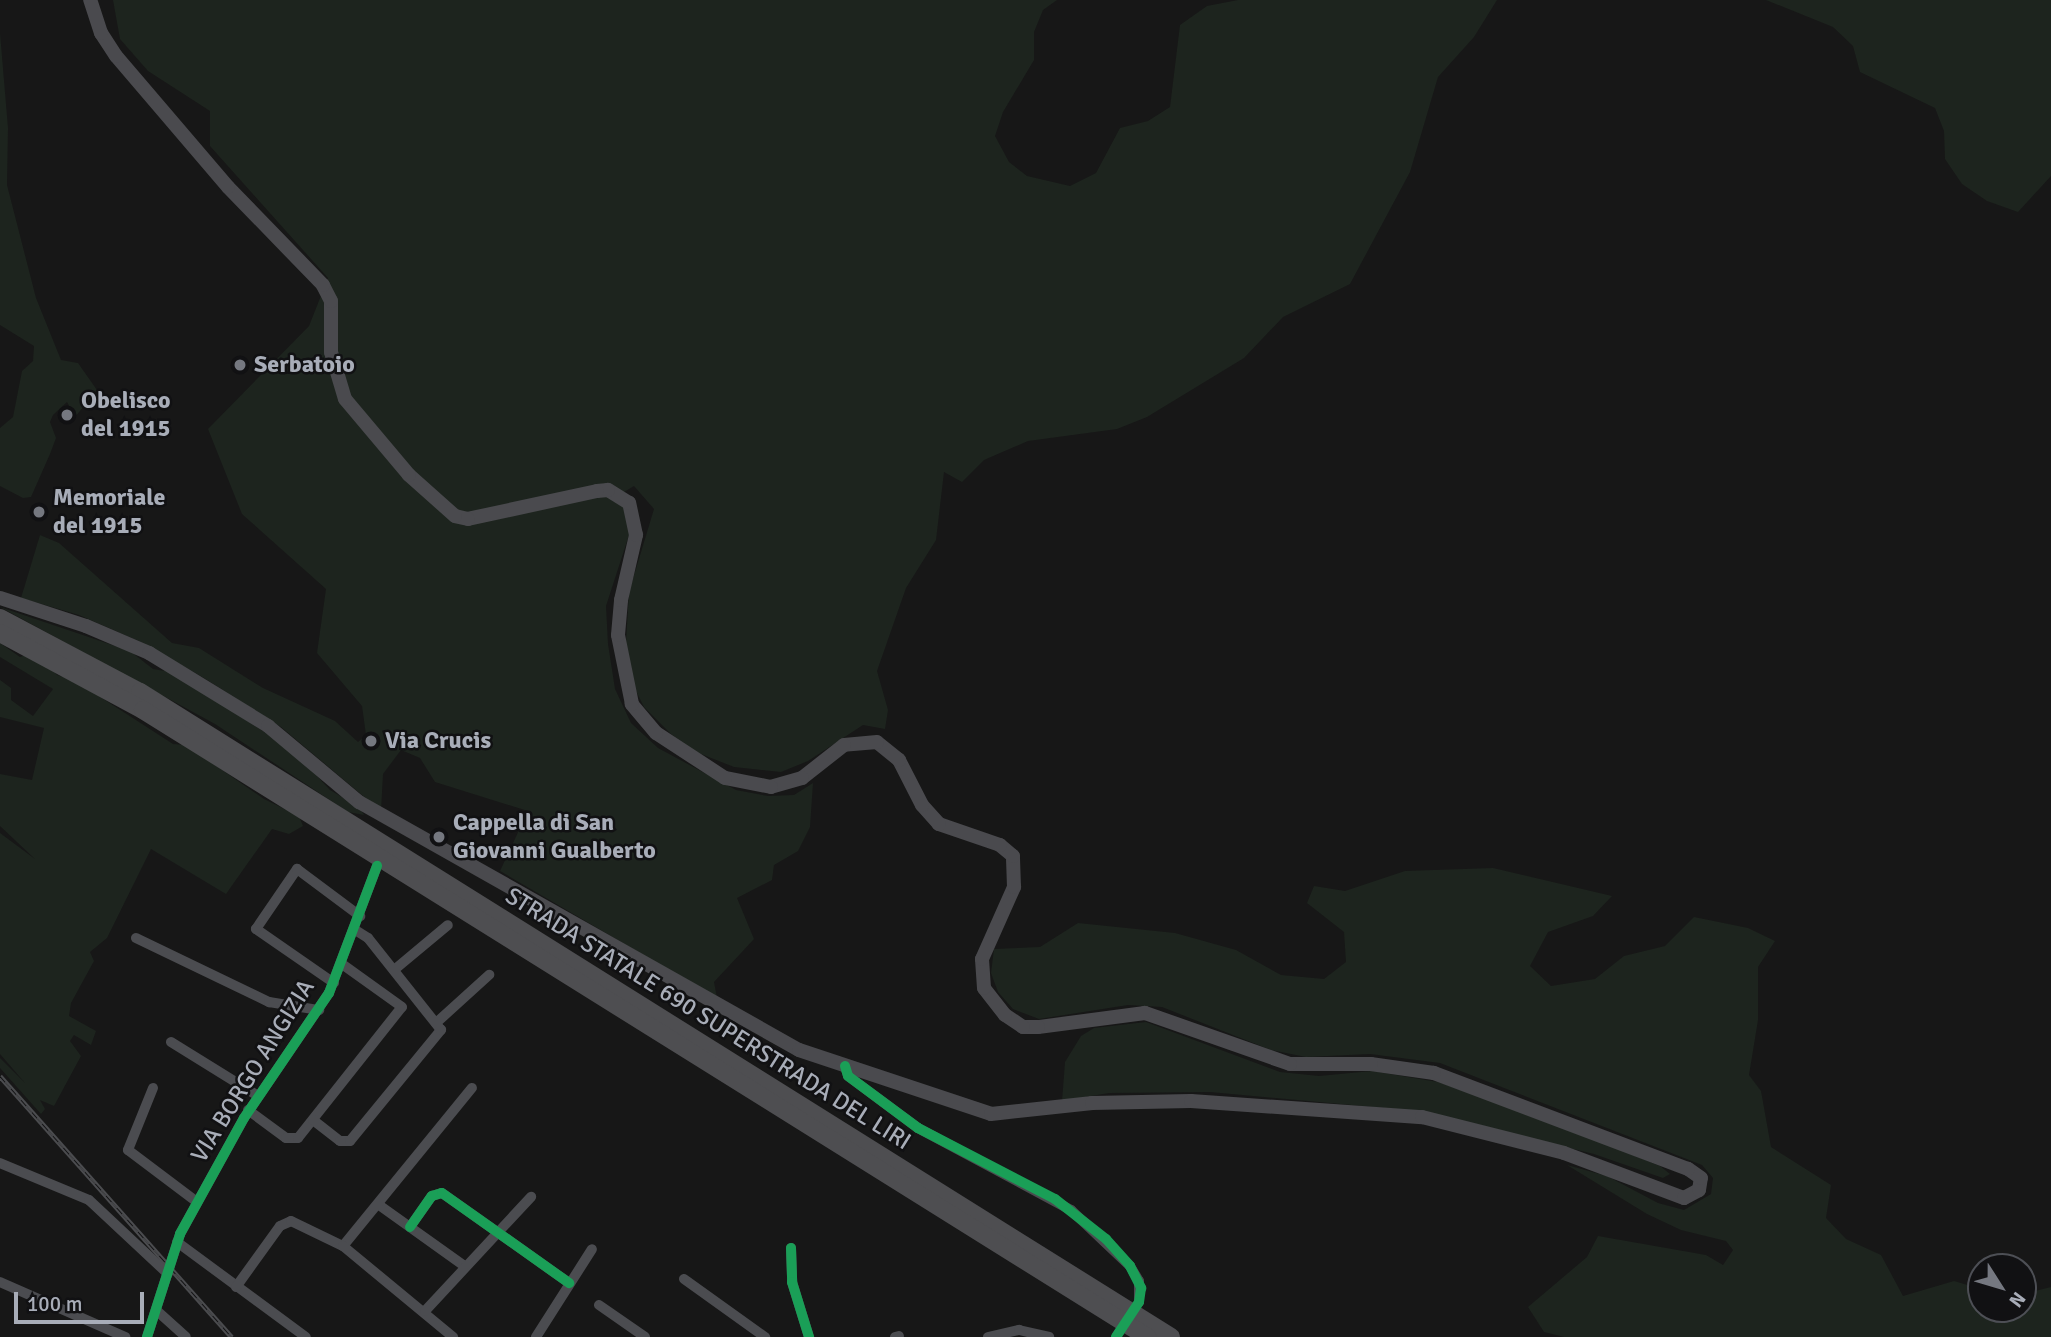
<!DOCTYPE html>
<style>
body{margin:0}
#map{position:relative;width:2051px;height:1337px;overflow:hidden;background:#171717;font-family:Signika,sans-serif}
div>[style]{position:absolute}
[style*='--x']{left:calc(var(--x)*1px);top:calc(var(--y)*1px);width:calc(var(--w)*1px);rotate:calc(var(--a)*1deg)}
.green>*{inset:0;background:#1d241e}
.street-tunnel>*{height:10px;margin-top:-5px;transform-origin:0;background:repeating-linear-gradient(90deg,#343537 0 10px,transparent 0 15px)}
.street>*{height:10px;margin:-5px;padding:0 5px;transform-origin:5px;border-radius:5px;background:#4b4c50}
.secondary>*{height:14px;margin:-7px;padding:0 7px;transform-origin:7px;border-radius:7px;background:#4a4a4e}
.highway>*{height:18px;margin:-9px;padding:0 9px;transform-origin:9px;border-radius:9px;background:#4e4e51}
.rail>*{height:5px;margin-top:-2.5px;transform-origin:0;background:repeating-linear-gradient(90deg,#111113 0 8px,#4b4c4f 0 16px);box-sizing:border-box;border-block:2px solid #4b4c4f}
.cycleway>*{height:10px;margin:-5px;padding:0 5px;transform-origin:5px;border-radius:5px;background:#1a9f57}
.dots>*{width:19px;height:19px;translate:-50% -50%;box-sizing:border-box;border:4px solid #111113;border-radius:50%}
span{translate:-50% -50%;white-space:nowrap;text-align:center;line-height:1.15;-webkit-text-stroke:5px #111113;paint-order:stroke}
.poi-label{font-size:24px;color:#a8adb8;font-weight:700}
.left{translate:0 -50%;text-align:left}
.street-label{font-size:24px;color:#a8adb8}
.north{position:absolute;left:1967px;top:1253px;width:70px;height:70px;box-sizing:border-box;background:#111113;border:2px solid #4d4f55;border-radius:50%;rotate:127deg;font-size:19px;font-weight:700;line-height:28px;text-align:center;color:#a8adb8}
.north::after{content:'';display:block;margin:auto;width:24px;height:32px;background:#757880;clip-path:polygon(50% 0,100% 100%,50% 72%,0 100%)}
.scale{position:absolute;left:14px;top:1292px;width:130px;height:32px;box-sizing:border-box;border:4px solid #a8adb8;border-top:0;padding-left:9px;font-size:21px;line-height:24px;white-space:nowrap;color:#a8adb8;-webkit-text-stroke:5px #111113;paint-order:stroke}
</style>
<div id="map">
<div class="green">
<div style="clip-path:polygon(113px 0,1057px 0,1043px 10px,1034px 32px,1034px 60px,1003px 112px,995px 136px,1009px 162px,1027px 176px,1070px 186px,1096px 173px,1120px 128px,1148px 121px,1170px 107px,1180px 25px,1207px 6px,1238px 0,1497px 0,1474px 37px,1438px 77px,1410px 172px,1350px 284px,1283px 317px,1244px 358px,1147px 417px,1117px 429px,1028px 441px,984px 460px,962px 482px,944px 472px,936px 540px,906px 588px,877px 671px,888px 710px,885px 729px,863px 725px,808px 761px,781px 772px,734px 767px,696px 752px,671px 734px,644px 707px,629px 677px,626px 642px,629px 592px,654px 509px,634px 486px,614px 498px,625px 507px,630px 532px,606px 606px,608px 644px,615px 689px,631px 723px,658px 748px,736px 790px,768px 796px,794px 795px,813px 783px,810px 827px,798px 851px,774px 865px,772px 880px,737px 898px,754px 939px,714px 982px,717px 998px,500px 871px,528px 811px,435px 782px,420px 758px,401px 750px,383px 774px,381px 811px,281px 727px,204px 678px,141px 642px,79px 615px,21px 598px,40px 535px,59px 543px,172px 643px,199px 648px,263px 688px,335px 721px,358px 742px,366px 735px,362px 706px,317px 653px,326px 589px,242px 514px,208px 429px,309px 326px,328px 278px,210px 146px,210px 111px,148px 71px,120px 39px)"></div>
<div style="clip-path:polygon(1766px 0,2051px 0,2051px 176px,2018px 212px,1987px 201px,1962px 184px,1945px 159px,1944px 131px,1935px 108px,1860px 72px,1853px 46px,1833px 27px)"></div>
<div style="clip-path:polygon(0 33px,8px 128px,7px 185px,36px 298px,61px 360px,78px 363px,97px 390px,75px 417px,67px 402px,53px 415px,50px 422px,56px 438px,50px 454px,31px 497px,23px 498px,0 486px,0 428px,13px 417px,22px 371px,33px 361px,34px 346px,0 325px)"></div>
<div style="clip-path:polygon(0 607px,130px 651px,153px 669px,171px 672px,294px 751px,330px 790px,359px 807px,364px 815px,348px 812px,215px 724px)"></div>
<div style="clip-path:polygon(0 643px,20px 657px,29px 654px,50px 666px,57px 675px,74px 680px,173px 744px,186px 745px,264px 799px,299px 816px,303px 826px,289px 834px,272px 829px,226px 894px,151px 849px,107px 938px,90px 952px,94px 961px,71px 1003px,69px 1016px,96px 1031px,91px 1045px,74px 1035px,70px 1041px,81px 1056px,54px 1106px,40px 1100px,45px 1109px,41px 1114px,0 1068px,0 1058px,25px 1083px,0 1054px,0 833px,35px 859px,0 826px,0 774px,32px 780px,44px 728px,0 717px,0 680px,11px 688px,11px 700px,33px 716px,53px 689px,0 657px)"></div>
<div style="clip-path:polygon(1493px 868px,1612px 896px,1593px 916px,1548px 932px,1530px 966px,1551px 986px,1595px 979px,1624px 956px,1665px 946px,1694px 917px,1748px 928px,1775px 941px,1758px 967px,1758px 1020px,1749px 1075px,1761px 1091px,1771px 1147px,1831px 1185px,1826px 1218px,1846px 1239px,1881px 1255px,1903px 1296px,1954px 1281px,1981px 1289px,1981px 1309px,2023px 1309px,2023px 1294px,2051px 1287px,2051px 1337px,1564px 1337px,1544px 1332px,1528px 1307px,1587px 1257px,1598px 1236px,1706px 1255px,1723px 1265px,1733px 1250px,1726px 1241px,1681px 1230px,1647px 1214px,1567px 1165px,1607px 1176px,1658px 1203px,1684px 1210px,1711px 1194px,1713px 1178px,1702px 1165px,1440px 1063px,1370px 1054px,1306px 1057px,1271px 1050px,1162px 1007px,1128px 1005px,1039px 1019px,1013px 1009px,998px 992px,991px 973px,994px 949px,1040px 947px,1078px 923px,1175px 933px,1236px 950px,1281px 975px,1324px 979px,1346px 962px,1344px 932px,1307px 903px,1314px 886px,1345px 891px,1405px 871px)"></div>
<div style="clip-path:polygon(1146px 1022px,1280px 1072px,1319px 1076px,1372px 1071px,1438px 1082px,1538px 1117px,1660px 1166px,1670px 1174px,1663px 1178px,1594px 1154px,1417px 1111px,1210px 1092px,1109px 1093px,1062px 1101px,1065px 1062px,1081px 1036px,1094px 1028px)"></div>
</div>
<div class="street-tunnel">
<div style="--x:1116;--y:1337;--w:20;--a:-57"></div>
</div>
<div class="street">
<div style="--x:136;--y:938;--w:148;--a:25.7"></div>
<div style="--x:269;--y:1002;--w:51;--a:9.1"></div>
<div style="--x:394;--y:970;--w:70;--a:-39.8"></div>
<div style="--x:334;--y:983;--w:95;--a:-145.3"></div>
<div style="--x:256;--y:929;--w:73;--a:-55.7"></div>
<div style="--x:297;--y:869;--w:79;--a:36.7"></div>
<div style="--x:436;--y:1023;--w:72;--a:-42.2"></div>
<div style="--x:171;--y:1042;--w:102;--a:31.8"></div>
<div style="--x:845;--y:1066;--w:10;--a:73"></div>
<div style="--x:848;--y:1076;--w:87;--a:36.6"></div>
<div style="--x:918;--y:1128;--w:174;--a:28.2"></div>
<div style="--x:1071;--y:1210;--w:81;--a:43.5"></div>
<div style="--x:1130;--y:1266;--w:17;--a:59"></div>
<div style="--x:1139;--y:1281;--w:21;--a:90"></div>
<div style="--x:153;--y:1088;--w:67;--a:112"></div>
<div style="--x:128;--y:1150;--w:86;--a:37"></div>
<div style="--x:248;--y:1110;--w:47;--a:36.4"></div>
<div style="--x:286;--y:1138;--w:12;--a:0"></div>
<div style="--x:298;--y:1138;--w:167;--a:-51.6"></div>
<div style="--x:402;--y:1007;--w:74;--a:-144.4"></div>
<div style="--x:313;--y:1120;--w:34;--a:38"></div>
<div style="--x:340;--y:1141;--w:10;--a:0"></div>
<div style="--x:350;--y:1141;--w:144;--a:-50.7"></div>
<div style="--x:441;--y:1030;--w:117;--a:-128.4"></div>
<div style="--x:368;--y:938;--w:15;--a:-148"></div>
<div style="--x:0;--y:1163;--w:96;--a:22.6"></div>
<div style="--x:89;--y:1200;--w:108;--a:43.1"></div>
<div style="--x:379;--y:1205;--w:103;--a:35.5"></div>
<div style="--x:410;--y:1227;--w:38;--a:-55"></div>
<div style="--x:432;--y:1196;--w:10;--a:-17"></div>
<div style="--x:442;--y:1193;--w:156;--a:35.3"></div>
<div style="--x:177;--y:1242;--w:160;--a:36.4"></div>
<div style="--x:343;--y:1246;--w:204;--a:-50.8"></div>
<div style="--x:791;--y:1248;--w:34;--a:88"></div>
<div style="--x:792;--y:1282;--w:58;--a:72.8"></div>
<div style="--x:684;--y:1279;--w:100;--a:35.6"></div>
<div style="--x:0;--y:1282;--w:137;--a:23.7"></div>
<div style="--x:236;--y:1287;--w:75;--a:-54.2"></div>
<div style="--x:280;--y:1226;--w:12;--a:-24"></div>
<div style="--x:291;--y:1221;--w:58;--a:25.7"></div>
<div style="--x:343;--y:1246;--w:143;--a:39.6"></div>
<div style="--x:599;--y:1305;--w:56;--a:34.8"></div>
<div style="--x:156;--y:1310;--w:40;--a:42"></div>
<div style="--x:425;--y:1311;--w:156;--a:-47.1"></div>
<div style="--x:147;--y:1337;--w:108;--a:-72.2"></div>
<div style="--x:180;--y:1234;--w:132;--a:-61.1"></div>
<div style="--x:244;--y:1118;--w:151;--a:-55.8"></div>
<div style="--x:329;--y:993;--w:136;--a:-69.3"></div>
<div style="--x:536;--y:1337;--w:104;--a:-57.5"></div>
<div style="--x:895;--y:1337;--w:4;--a:-14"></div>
<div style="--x:988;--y:1337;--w:32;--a:-13"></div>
<div style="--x:1019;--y:1330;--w:31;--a:13"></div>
</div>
<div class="secondary">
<div style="--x:0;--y:598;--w:90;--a:18"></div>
<div style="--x:86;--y:626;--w:69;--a:23.2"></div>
<div style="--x:149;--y:653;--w:140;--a:31.5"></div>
<div style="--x:268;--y:726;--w:119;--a:39.9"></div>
<div style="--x:359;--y:802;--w:505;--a:29.41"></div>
<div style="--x:799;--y:1050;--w:202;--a:18.4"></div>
<div style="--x:991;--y:1114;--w:102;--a:-6.2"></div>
<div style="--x:1092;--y:1103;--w:99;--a:-1.2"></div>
<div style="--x:1191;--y:1101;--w:232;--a:4"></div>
<div style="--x:1422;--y:1117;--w:146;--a:14.2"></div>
<div style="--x:1564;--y:1153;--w:128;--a:20.6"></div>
<div style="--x:1684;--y:1198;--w:17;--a:-28"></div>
<div style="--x:1699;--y:1190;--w:12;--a:-81"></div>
<div style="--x:1701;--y:1178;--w:16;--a:-145"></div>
<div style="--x:1688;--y:1169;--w:272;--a:-159.3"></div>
<div style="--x:1434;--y:1073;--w:64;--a:-171.9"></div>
<div style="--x:1371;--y:1064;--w:81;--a:180"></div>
<div style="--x:1290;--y:1064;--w:154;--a:-160.6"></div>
<div style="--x:1145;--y:1013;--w:108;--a:172.5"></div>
<div style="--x:1038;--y:1027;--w:15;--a:180"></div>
<div style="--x:1023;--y:1027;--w:22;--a:-146"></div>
<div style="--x:1005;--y:1015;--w:34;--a:-128"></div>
<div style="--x:984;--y:988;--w:29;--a:-94"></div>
<div style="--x:982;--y:959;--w:79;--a:-66"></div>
<div style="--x:1014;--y:887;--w:31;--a:-92"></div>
<div style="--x:1013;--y:856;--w:17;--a:-140"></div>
<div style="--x:1000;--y:845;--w:65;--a:-161"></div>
<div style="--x:939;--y:824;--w:25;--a:-132"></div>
<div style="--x:922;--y:805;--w:51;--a:-117.1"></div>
<div style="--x:899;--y:760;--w:28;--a:-141"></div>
<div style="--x:877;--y:742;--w:33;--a:175"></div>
<div style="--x:844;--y:745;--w:53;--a:141.8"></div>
<div style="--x:802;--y:778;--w:32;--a:164"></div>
<div style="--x:771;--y:787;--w:47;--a:-168.9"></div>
<div style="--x:725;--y:778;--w:82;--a:-146.9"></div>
<div style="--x:656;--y:733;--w:38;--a:-130"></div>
<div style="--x:632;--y:704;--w:70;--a:-101.5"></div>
<div style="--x:618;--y:635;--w:35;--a:-85"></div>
<div style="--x:621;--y:600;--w:67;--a:-77"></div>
<div style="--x:636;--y:535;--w:33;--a:-102"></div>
<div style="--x:629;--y:503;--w:25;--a:-148"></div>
<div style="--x:608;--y:490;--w:11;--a:175"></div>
<div style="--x:597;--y:491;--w:132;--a:167.8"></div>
<div style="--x:468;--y:519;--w:13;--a:-167"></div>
<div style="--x:455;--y:516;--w:62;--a:-138.3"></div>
<div style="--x:409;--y:475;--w:99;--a:-130.1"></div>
<div style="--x:345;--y:399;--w:49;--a:-106.6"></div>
<div style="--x:331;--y:352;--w:51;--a:-90"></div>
<div style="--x:331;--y:301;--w:18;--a:-117"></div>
<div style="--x:323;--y:285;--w:136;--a:-134.1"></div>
<div style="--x:228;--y:187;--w:172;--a:-130.5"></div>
<div style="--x:116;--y:56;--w:27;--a:-123"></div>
<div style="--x:101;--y:33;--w:35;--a:-108"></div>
</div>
<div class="highway">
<div style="--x:0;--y:618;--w:158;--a:27.9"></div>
<div style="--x:140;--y:692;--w:1216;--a:32.03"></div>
<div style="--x:0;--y:633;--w:162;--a:28.3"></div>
<div style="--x:143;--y:710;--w:1184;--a:31.98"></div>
</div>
<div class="rail">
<div style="--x:0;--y:1076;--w:349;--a:48.4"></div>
</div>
<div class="cycleway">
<div style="--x:845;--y:1066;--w:10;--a:73"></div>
<div style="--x:848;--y:1076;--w:87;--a:36.6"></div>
<div style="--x:918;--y:1128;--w:154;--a:27.4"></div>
<div style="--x:1055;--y:1199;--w:65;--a:38.1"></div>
<div style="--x:1106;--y:1239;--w:36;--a:48"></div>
<div style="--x:1130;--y:1266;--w:25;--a:63"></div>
<div style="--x:1141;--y:1288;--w:14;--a:98"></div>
<div style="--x:1139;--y:1302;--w:42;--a:123.3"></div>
<div style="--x:410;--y:1227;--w:38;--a:-55"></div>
<div style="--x:432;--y:1196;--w:10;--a:-17"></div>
<div style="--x:442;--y:1193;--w:156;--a:35.3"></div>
<div style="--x:791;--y:1248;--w:34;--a:88"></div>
<div style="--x:792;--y:1282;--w:58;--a:72.8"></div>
<div style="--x:147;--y:1337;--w:108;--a:-72.2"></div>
<div style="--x:180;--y:1234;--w:132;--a:-61.1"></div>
<div style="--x:244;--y:1118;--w:151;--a:-55.8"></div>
<div style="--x:329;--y:993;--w:136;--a:-69.3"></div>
</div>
<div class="dots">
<div style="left:240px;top:365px;background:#757880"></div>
<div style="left:67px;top:415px;background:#757880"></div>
<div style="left:39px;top:512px;background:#757880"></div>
<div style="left:371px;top:741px;background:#757880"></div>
<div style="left:439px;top:837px;background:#757880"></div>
</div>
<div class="poi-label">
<span class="left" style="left:254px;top:365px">Serbatoio</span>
<span class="left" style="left:81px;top:415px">Obelisco<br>del 1915</span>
<span class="left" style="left:53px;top:512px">Memoriale<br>del 1915</span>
<span class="left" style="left:385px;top:741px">Via Crucis</span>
<span class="left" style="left:453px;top:837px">Cappella di San<br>Giovanni Gualberto</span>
</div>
<div class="street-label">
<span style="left:708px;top:1019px;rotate:32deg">STRADA STATALE 690 SUPERSTRADA DEL LIRI</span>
<span style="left:253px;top:1071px;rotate:-58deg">VIA BORGO ANGIZIA</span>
</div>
<div class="north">N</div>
<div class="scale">100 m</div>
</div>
